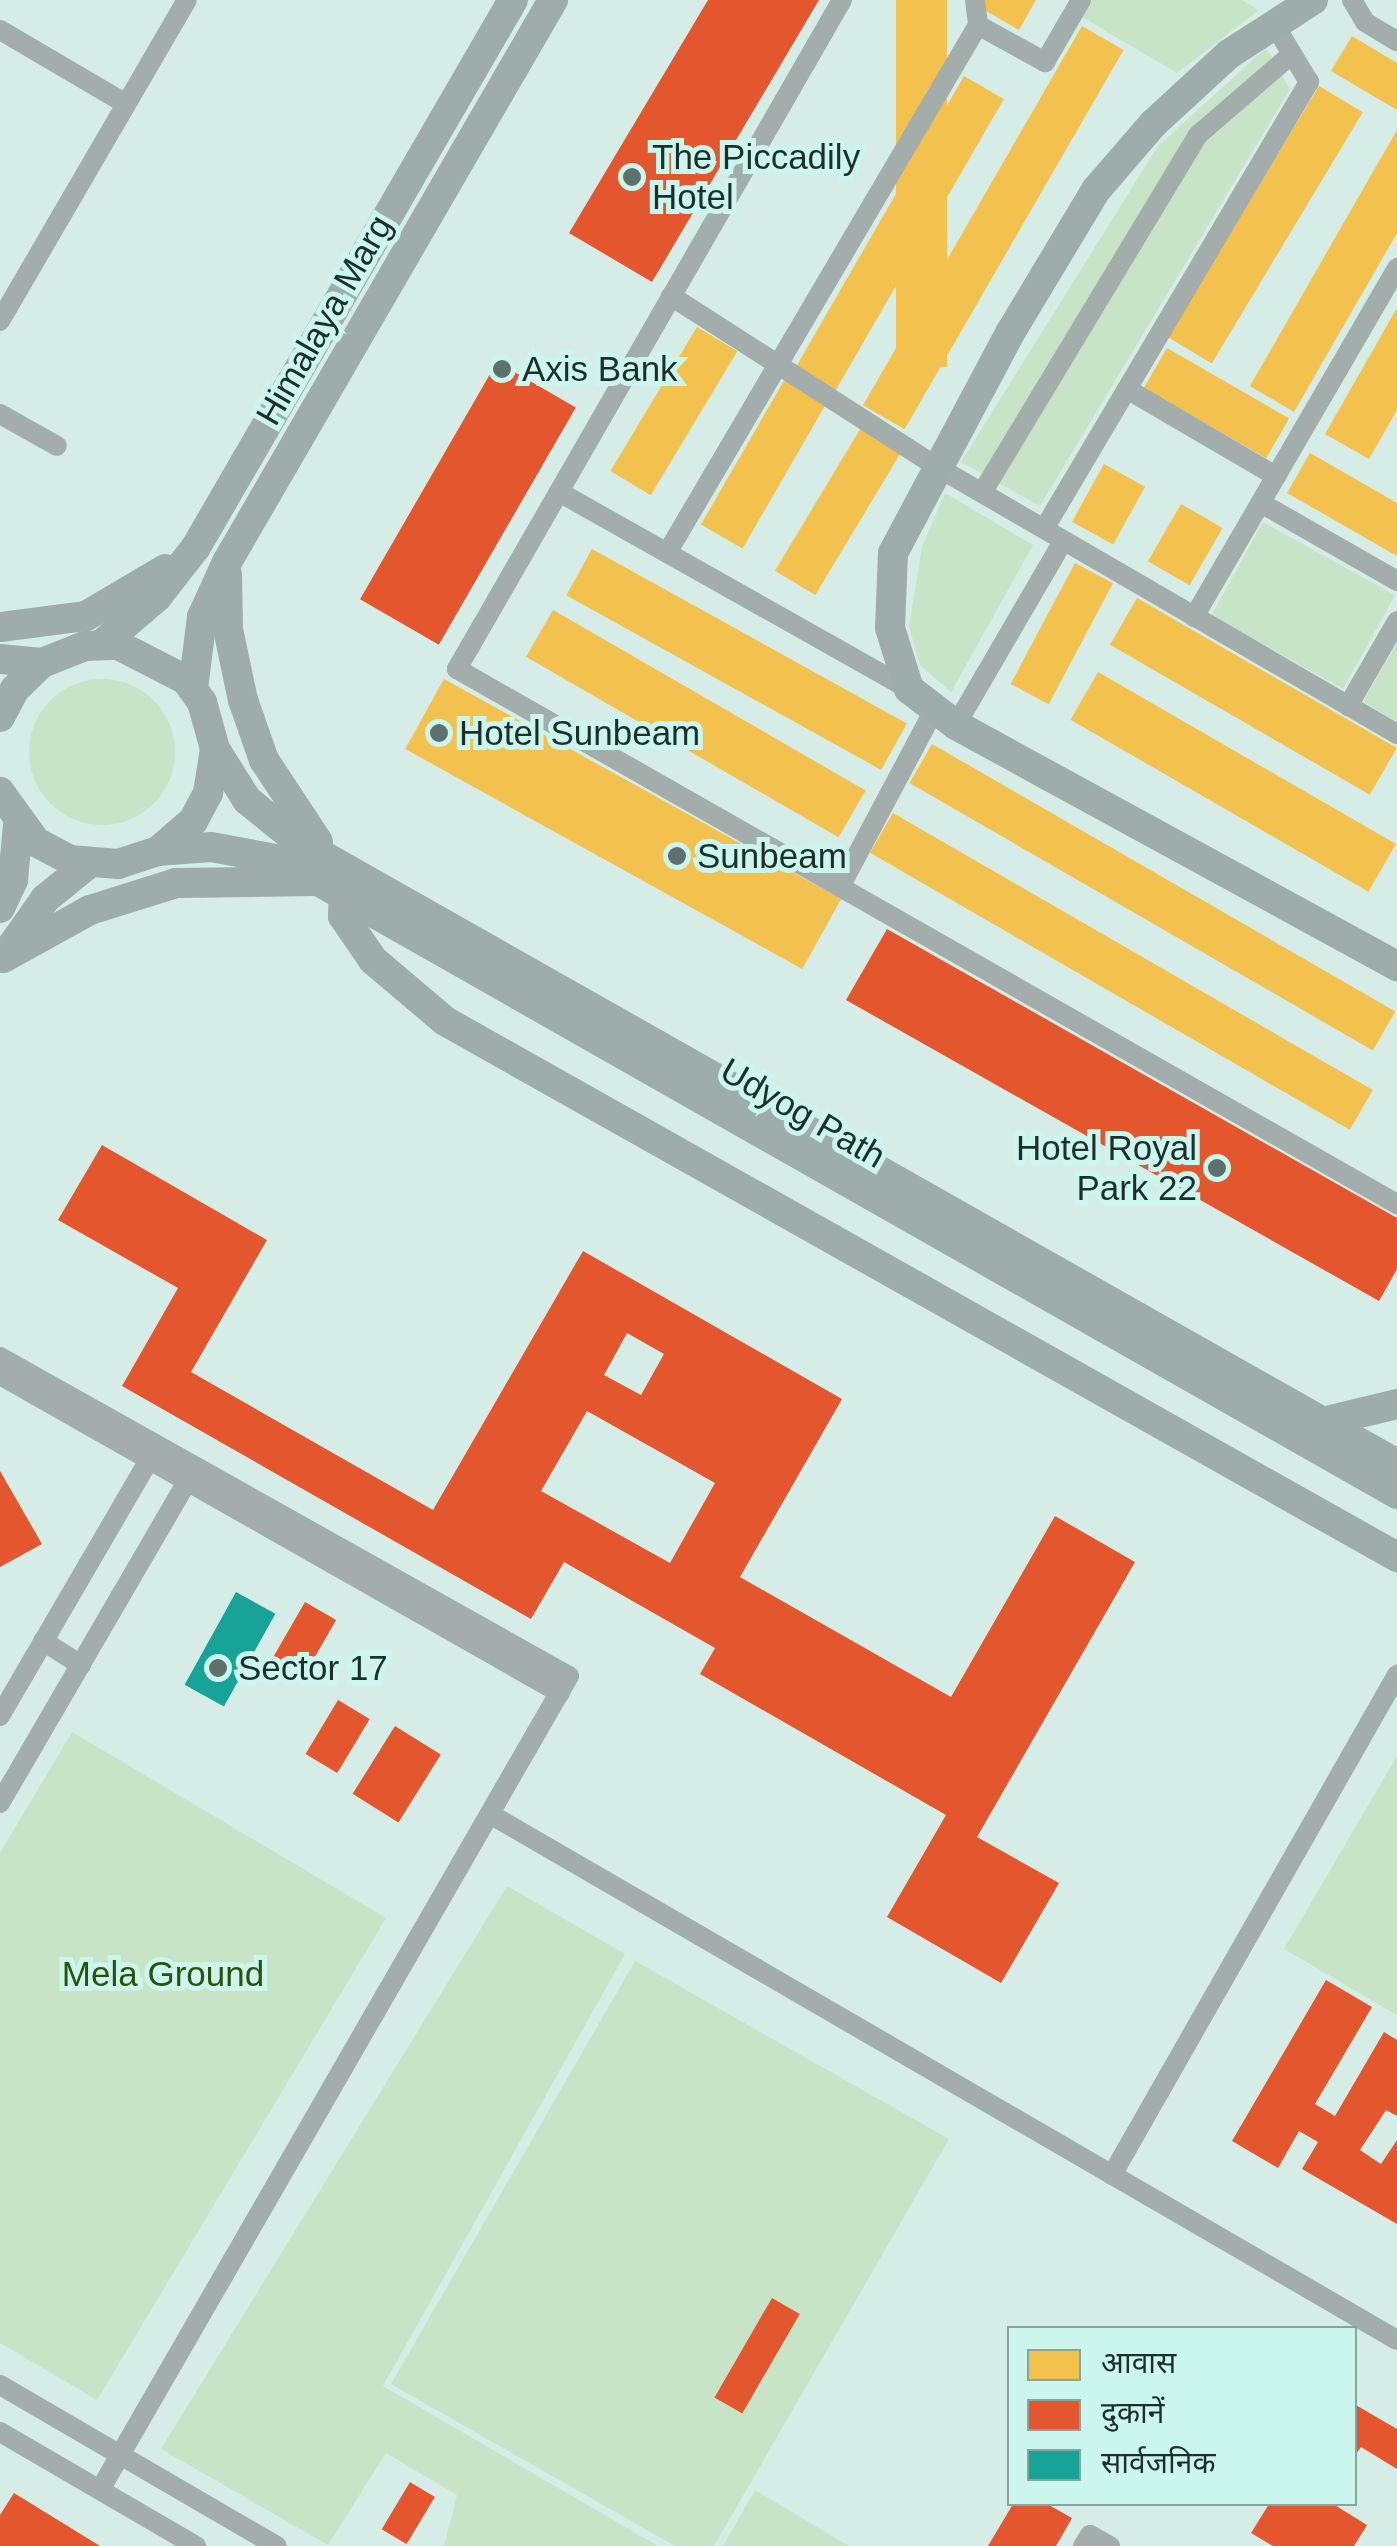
<!DOCTYPE html>
<meta charset="utf-8">
<style>
body{margin:0}
#map{position:relative;width:1397px;height:2546px;overflow:hidden;background:#d5ece7;font-family:Arial,"Noto Sans Devanagari",sans-serif}
div>[style]{position:absolute}
[style*='--x']{left:calc(var(--x)*1px);top:calc(var(--y)*1px);width:calc(var(--w)*1px);rotate:calc(var(--a)*1deg)}
.green>*{inset:0;background:#c8e4c7;transform-origin:0 0}
.round{border-radius:50%}
.homes>*{inset:0;background:#f2c14e;transform-origin:0 0}
.shops>*{inset:0;background:#e4572e;transform-origin:0 0}
.public>*{inset:0;background:#17a398;transform-origin:0 0}
.street>*{height:20px;margin:-10px;padding:0 10px;transform-origin:10px;border-radius:10px;background:#a3aeac}
.secondary>*{height:30px;margin:-15px;padding:0 15px;transform-origin:15px;border-radius:15px;background:#9facac}
.dots>*{width:28px;height:28px;translate:-50% -50%;box-sizing:border-box;border:5px solid #cbf6ed;border-radius:50%}
span{translate:-50% -50%;white-space:nowrap;text-align:center;line-height:1.15;-webkit-text-stroke:10px #cbf6ed;paint-order:stroke}
.poi-label{font-size:35px;color:#1d2e2b}
.left{translate:0 -50%;text-align:left}
.right{translate:-100% -50%;text-align:right}
.street-label{font-size:35px;color:#1d2e2b}
.park-label{font-size:35px;color:#2b510a}
.legend{position:absolute;left:1007px;top:2326px;width:350px;height:180px;box-sizing:border-box;background:#cbf6ed;border:2px solid #85a69f;margin:0;padding:12px 18px;list-style:none;font-size:30px;color:#1d2e2b}
.legend li{display:flex;align-items:center;gap:20px;height:50px}
.legend b{width:50px;border:2px solid #85a69f}
</style>
<div id="map">
<div class="green">
<div style="clip-path:polygon(1092px 0,1242px 0,1259px 10px,1177px 73px,1082px 17px)"></div>
<div style="clip-path:polygon(1266px 48px,1290px 89px,1040px 506px,961px 462px,1158px 146px)"></div>
<div style="clip-path:polygon(945px 493px,1033px 545px,951px 692px,920px 665px,909px 627px,922px 547px)"></div>
<div style="left:1263px;top:522px;width:151px;height:107px;rotate:29deg"></div>
<div style="clip-path:polygon(1397px 643px,1397px 722px,1363px 702px)"></div>
<div class="round" style="left:29px;top:679px;width:146px;height:146px"></div>
<div style="clip-path:polygon(72px 1732px,386px 1918px,97px 2400px,0 2343px,0 1853px)"></div>
<div style="clip-path:polygon(1397px 1756px,1397px 2015px,1284px 1949px)"></div>
<div style="clip-path:polygon(507px 1886px,625px 1954px,383px 2386px,658px 2546px,444px 2546px,457px 2495px,386px 2453px,328px 2545px,161px 2449px)"></div>
<div style="clip-path:polygon(635px 1961px,949px 2139px,714px 2546px,675px 2546px,391px 2384px)"></div>
<div style="clip-path:polygon(755px 2490px,849px 2546px,723px 2546px)"></div>
</div>
<div class="homes">
<div style="left:896px;top:0;width:51px;height:367px"></div>
<div style="clip-path:polygon(979px 0,1036px 0,1019px 30px,976px 5px)"></div>
<div style="left:1082px;top:26px;width:48px;height:438px;rotate:30deg"></div>
<div style="clip-path:polygon(1352px 36px,1397px 63px,1397px 110px,1331px 71px)"></div>
<div style="left:964px;top:76px;width:46px;height:336px;rotate:30deg"></div>
<div style="left:1319px;top:86px;width:51px;height:293px;rotate:31deg"></div>
<div style="clip-path:polygon(1397px 130px,1397px 233px,1294px 412px,1250px 386px)"></div>
<div style="clip-path:polygon(1397px 308px,1397px 410px,1369px 459px,1325px 434px)"></div>
<div style="left:697px;top:327px;width:47px;height:168px;rotate:31deg"></div>
<div style="left:1167px;top:348px;width:141px;height:46px;rotate:30deg"></div>
<div style="left:785px;top:379px;width:48px;height:168px;rotate:30deg"></div>
<div style="left:862px;top:426px;width:47px;height:169px;rotate:31deg"></div>
<div style="clip-path:polygon(1310px 453px,1397px 503px,1397px 556px,1287px 493px)"></div>
<div style="left:1104px;top:464px;width:47px;height:66px;rotate:29deg"></div>
<div style="left:1181px;top:504px;width:48px;height:66px;rotate:30deg"></div>
<div style="left:592px;top:549px;width:360px;height:53px;rotate:29deg"></div>
<div style="left:1075px;top:563px;width:43px;height:137px;rotate:28deg"></div>
<div style="left:1137px;top:598px;width:300px;height:54px;rotate:30deg"></div>
<div style="left:553px;top:610px;width:361px;height:54px;rotate:30deg"></div>
<div style="left:1098px;top:672px;width:344px;height:55px;rotate:30deg"></div>
<div style="left:444px;top:679px;width:454px;height:80px;rotate:29deg"></div>
<div style="left:932px;top:744px;width:535px;height:45px;rotate:30deg"></div>
<div style="left:893px;top:813px;width:554px;height:46px;rotate:30deg"></div>
</div>
<div class="shops">
<div style="clip-path:polygon(708px 0,819px 0,652px 282px,569px 233px)"></div>
<div style="left:497px;top:362px;width:91px;height:274px;rotate:30deg"></div>
<div style="clip-path:polygon(887px 929px,1397px 1218px,1397px 1269px,1379px 1301px,846px 1000px)"></div>
<div style="clip-path:polygon(evenodd,102px 1145px,267px 1240px,191px 1372px,433px 1510px,583px 1251px,842px 1399px,740px 1577px,951px 1697px,1055px 1516px,1135px 1562px,977px 1837px,1059px 1883px,1001px 1983px,887px 1917px,946px 1815px,700px 1674px,715px 1648px,564px 1562px,531px 1619px,122px 1386px,178px 1288px,58px 1220px,102px 1145px,627px 1333px,664px 1354px,641px 1395px,604px 1375px,627px 1333px,102px 1145px,587px 1411px,715px 1483px,670px 1563px,541px 1491px,587px 1411px)"></div>
<div style="clip-path:polygon(0 1471px,42px 1544px,0 1567px)"></div>
<div style="left:305px;top:1602px;width:36px;height:63px;rotate:30deg"></div>
<div style="left:338px;top:1700px;width:37px;height:63px;rotate:31deg"></div>
<div style="left:395px;top:1726px;width:54px;height:80px;rotate:32deg"></div>
<div style="clip-path:polygon(1326px 1980px,1372px 2007px,1315px 2104px,1335px 2116px,1384px 2032px,1397px 2040px,1397px 2116px,1386px 2110px,1360px 2150px,1381px 2164px,1397px 2140px,1397px 2224px,1302px 2169px,1318px 2142px,1299px 2131px,1278px 2168px,1232px 2141px)"></div>
<div style="left:772px;top:2298px;width:32px;height:115px;rotate:30deg"></div>
<div style="clip-path:polygon(1354px 2404px,1397px 2429px,1397px 2469px,1361px 2447px,1354px 2457px)"></div>
<div style="left:410px;top:2482px;width:29px;height:55px;rotate:31deg"></div>
<div style="clip-path:polygon(14px 2493px,100px 2546px,0 2546px,0 2515px)"></div>
<div style="clip-path:polygon(1013px 2504px,1047px 2504px,1072px 2518px,1056px 2546px,988px 2546px)"></div>
<div style="clip-path:polygon(1269px 2504px,1333px 2504px,1367px 2525px,1354px 2546px,1273px 2546px,1251px 2533px)"></div>
</div>
<div class="public">
<div style="left:236px;top:1592px;width:45px;height:106px;rotate:29deg"></div>
</div>
<div class="street">
<div style="--x:842;--y:0;--w:772;--a:119.92"></div>
<div style="--x:457;--y:669;--w:1082;--a:29.65"></div>
<div style="--x:975;--y:0;--w:25;--a:83"></div>
<div style="--x:1352;--y:0;--w:26;--a:59"></div>
<div style="--x:1365;--y:22;--w:37;--a:31"></div>
<div style="--x:0;--y:30;--w:146;--a:30.4"></div>
<div style="--x:671;--y:296;--w:318;--a:32.7"></div>
<div style="--x:939;--y:468;--w:530;--a:30.15"></div>
<div style="--x:0;--y:321;--w:371;--a:-59.8"></div>
<div style="--x:1127;--y:389;--w:173;--a:30.3"></div>
<div style="--x:0;--y:414;--w:65;--a:29.3"></div>
<div style="--x:559;--y:492;--w:402;--a:29.4"></div>
<div style="--x:982;--y:493;--w:418;--a:-58.9"></div>
<div style="--x:1198;--y:135;--w:124;--a:-40.8"></div>
<div style="--x:1261;--y:503;--w:157;--a:29.8"></div>
<div style="--x:1044;--y:529;--w:520;--a:-59.34"></div>
<div style="--x:1309;--y:82;--w:68;--a:-121.1"></div>
<div style="--x:667;--y:553;--w:613;--a:-59.5"></div>
<div style="--x:978;--y:25;--w:77;--a:28.9"></div>
<div style="--x:1045;--y:62;--w:72;--a:-59.9"></div>
<div style="--x:1194;--y:617;--w:404;--a:-59.8"></div>
<div style="--x:1348;--y:706;--w:98;--a:-60"></div>
<div style="--x:956;--y:725;--w:213;--a:-59.8"></div>
<div style="--x:840;--y:887;--w:203;--a:-62"></div>
<div style="--x:0;--y:1357;--w:652;--a:29.28"></div>
<div style="--x:569;--y:1676;--w:939;--a:119.95"></div>
<div style="--x:0;--y:1375;--w:644;--a:29.59"></div>
<div style="--x:43;--y:1641;--w:45;--a:32.3"></div>
<div style="--x:0;--y:1716;--w:308;--a:-59.8"></div>
<div style="--x:0;--y:1803;--w:383;--a:-59.8"></div>
<div style="--x:490;--y:1814;--w:1048;--a:30.11"></div>
<div style="--x:1112;--y:2175;--w:576;--a:-60.32"></div>
<div style="--x:0;--y:2385;--w:320;--a:30.2"></div>
<div style="--x:0;--y:2432;--w:227;--a:30.2"></div>
<div style="--x:1083;--y:2546;--w:13;--a:-58"></div>
<div style="--x:1090;--y:2535;--w:23;--a:29"></div>
</div>
<div class="secondary">
<div style="--x:1313;--y:0;--w:100;--a:147.3"></div>
<div style="--x:1229;--y:54;--w:103;--a:137.4"></div>
<div style="--x:1153;--y:124;--w:87;--a:130.8"></div>
<div style="--x:1096;--y:190;--w:167;--a:121"></div>
<div style="--x:1010;--y:333;--w:249;--a:118"></div>
<div style="--x:893;--y:553;--w:75;--a:92.3"></div>
<div style="--x:890;--y:628;--w:64;--a:72.7"></div>
<div style="--x:909;--y:689;--w:59;--a:37.5"></div>
<div style="--x:956;--y:725;--w:503;--a:28.66"></div>
<div style="--x:227;--y:575;--w:54;--a:88.9"></div>
<div style="--x:228;--y:629;--w:73;--a:78.1"></div>
<div style="--x:243;--y:700;--w:64;--a:70.7"></div>
<div style="--x:264;--y:760;--w:98;--a:56.6"></div>
<div style="--x:0;--y:627;--w:87;--a:-7.3"></div>
<div style="--x:86;--y:616;--w:92;--a:-30.7"></div>
<div style="--x:102;--y:644;--w:72;--a:-40.5"></div>
<div style="--x:157;--y:597;--w:63;--a:-52"></div>
<div style="--x:196;--y:547;--w:632;--a:-59.91"></div>
<div style="--x:0;--y:659;--w:42;--a:5.4"></div>
<div style="--x:193;--y:689;--w:73;--a:-82.9"></div>
<div style="--x:202;--y:617;--w:60;--a:-65.6"></div>
<div style="--x:227;--y:562;--w:650;--a:-59.88"></div>
<div style="--x:0;--y:717;--w:32;--a:-62"></div>
<div style="--x:15;--y:689;--w:37;--a:-44"></div>
<div style="--x:42;--y:663;--w:46;--a:-21.6"></div>
<div style="--x:85;--y:646;--w:33;--a:-2"></div>
<div style="--x:118;--y:645;--w:76;--a:27.2"></div>
<div style="--x:186;--y:680;--w:27;--a:54"></div>
<div style="--x:202;--y:702;--w:49;--a:74.5"></div>
<div style="--x:215;--y:749;--w:45;--a:99"></div>
<div style="--x:208;--y:793;--w:32;--a:118"></div>
<div style="--x:193;--y:821;--w:46;--a:139.4"></div>
<div style="--x:158;--y:851;--w:42;--a:162"></div>
<div style="--x:118;--y:864;--w:48;--a:-175.2"></div>
<div style="--x:70;--y:860;--w:38;--a:-152"></div>
<div style="--x:36;--y:842;--w:62;--a:-125.8"></div>
<div style="--x:215;--y:749;--w:60;--a:57.9"></div>
<div style="--x:247;--y:800;--w:67;--a:38.9"></div>
<div style="--x:299;--y:842;--w:1262;--a:29.53"></div>
<div style="--x:158;--y:851;--w:53;--a:-4.3"></div>
<div style="--x:211;--y:847;--w:71;--a:10.5"></div>
<div style="--x:281;--y:860;--w:1284;--a:29.6"></div>
<div style="--x:344;--y:895;--w:21;--a:93"></div>
<div style="--x:343;--y:916;--w:53;--a:55.7"></div>
<div style="--x:373;--y:960;--w:94;--a:40.3"></div>
<div style="--x:445;--y:1021;--w:1093;--a:29.38"></div>
<div style="--x:0;--y:908;--w:31;--a:-65"></div>
<div style="--x:13;--y:880;--w:55;--a:-84.8"></div>
<div style="--x:7;--y:953;--w:66;--a:-54.9"></div>
<div style="--x:45;--y:899;--w:55;--a:-39.1"></div>
<div style="--x:3;--y:958;--w:99;--a:-28.9"></div>
<div style="--x:90;--y:910;--w:90;--a:-17.4"></div>
<div style="--x:176;--y:883;--w:135;--a:-0.8"></div>
<div style="--x:1322;--y:1422;--w:77;--a:-13.5"></div>
</div>
<div class="dots">
<div style="left:632px;top:177px;background:#5d706d"></div>
<div style="left:502px;top:369px;background:#5d706d"></div>
<div style="left:439px;top:733px;background:#5d706d"></div>
<div style="left:677px;top:856px;background:#5d706d"></div>
<div style="left:1217px;top:1168px;background:#5d706d"></div>
<div style="left:218px;top:1668px;background:#5d706d"></div>
</div>
<div class="poi-label">
<span class="left" style="left:652px;top:177px">The Piccadily<br>Hotel</span>
<span class="left" style="left:522px;top:369px">Axis Bank</span>
<span class="left" style="left:459px;top:733px">Hotel Sunbeam</span>
<span class="left" style="left:697px;top:856px">Sunbeam</span>
<span class="right" style="left:1197px;top:1168px">Hotel Royal<br>Park 22</span>
<span class="left" style="left:238px;top:1668px">Sector 17</span>
</div>
<div class="street-label">
<span style="left:324px;top:320px;rotate:-60deg">Himalaya Marg</span>
<span style="left:803px;top:1113px;rotate:30deg">Udyog Path</span>
</div>
<div class="park-label">
<span style="left:163px;top:1974px">Mela Ground</span>
</div>
<ul class="legend">
<li><b style="height:28px;background:#f2c14e"></b>आवास</li>
<li><b style="height:28px;background:#e4572e"></b>दुकानें</li>
<li><b style="height:28px;background:#17a398"></b>सार्वजनिक</li>
</ul>
</div>
